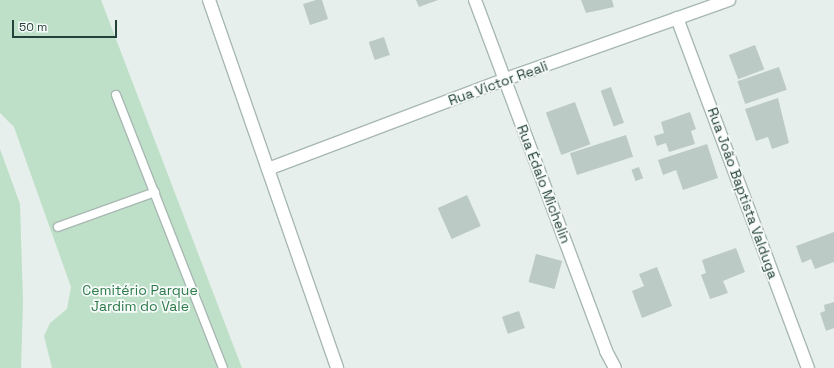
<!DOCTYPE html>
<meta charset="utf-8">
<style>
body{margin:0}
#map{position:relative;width:834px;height:368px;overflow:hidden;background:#e6efeb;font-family:"Space Grotesk",sans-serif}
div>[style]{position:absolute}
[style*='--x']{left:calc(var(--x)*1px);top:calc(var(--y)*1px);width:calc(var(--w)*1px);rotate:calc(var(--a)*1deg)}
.green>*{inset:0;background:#bfe0c8}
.building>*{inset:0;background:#bbcac4;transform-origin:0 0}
.roads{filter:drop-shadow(1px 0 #a8b8b2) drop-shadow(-1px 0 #a8b8b2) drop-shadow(0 1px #a8b8b2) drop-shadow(0 -1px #a8b8b2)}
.lane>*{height:8px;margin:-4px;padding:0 4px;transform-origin:4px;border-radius:4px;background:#fff}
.street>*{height:12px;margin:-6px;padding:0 6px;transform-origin:6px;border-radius:6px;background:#fff}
span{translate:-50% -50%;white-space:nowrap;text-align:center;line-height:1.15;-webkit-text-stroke:3.5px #f7fbf9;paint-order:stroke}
.street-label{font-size:14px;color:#24423a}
.park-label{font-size:14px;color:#2d7a4b}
.scale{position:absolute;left:12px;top:20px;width:105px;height:18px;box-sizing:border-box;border:2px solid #24423a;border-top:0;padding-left:5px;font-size:12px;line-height:14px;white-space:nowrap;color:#24423a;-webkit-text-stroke:3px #f7fbf9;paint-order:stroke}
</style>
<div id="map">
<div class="green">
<div style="clip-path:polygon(0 0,101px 0,242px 368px,52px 368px,44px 336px,50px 323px,67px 309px,71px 287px,14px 127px,0 113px)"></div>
<div style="clip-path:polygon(0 149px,20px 204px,23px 302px,21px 368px,0 368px)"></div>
</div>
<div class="building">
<div style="clip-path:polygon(316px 0,322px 0,328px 19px,310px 25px,303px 4px)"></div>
<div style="clip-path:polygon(416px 0,438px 0,419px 7px)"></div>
<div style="clip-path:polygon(581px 0,612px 0,614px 7px,586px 13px)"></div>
<div style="left:384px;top:37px;width:19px;height:16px;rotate:72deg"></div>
<div style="left:755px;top:45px;width:26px;height:28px;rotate:69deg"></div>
<div style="left:779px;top:67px;width:24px;height:44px;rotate:71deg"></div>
<div style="left:611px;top:87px;width:38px;height:11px;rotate:70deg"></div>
<div style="clip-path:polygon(778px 98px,789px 143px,772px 149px,768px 137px,756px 141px,745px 109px)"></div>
<div style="left:575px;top:102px;width:45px;height:31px;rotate:70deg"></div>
<div style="clip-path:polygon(690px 112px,696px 129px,691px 131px,695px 144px,669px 152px,666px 143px,657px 146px,654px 136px,664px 133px,661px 122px)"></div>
<div style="left:626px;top:135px;width:23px;height:59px;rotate:72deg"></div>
<div style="clip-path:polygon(707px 144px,718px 178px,683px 190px,676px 170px,663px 175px,658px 160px)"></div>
<div style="left:639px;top:167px;width:12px;height:8px;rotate:70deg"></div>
<div style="left:467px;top:195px;width:34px;height:32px;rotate:66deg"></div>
<div style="clip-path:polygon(834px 232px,834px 262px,815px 269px,811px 259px,802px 263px,796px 246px)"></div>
<div style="clip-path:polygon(736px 248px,745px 272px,723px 281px,728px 293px,710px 299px,701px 275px,706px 273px,702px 260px)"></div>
<div style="left:536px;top:254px;width:27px;height:29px;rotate:15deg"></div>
<div style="clip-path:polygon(657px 267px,672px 306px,642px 318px,632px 291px,644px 286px,639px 274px)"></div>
<div style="clip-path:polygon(834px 302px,834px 328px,826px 331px,820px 313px,825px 311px,824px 305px)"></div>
<div style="left:519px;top:311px;width:18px;height:18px;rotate:71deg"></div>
</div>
<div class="roads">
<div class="lane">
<div style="--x:116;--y:95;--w:293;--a:68.6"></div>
<div style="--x:58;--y:227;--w:103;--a:-19.8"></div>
</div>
<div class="street">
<div style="--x:209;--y:0;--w:390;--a:70.8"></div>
<div style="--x:475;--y:0;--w:375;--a:69.5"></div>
<div style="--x:606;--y:351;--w:19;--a:62"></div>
<div style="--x:677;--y:18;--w:374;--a:69.5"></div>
<div style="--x:268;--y:169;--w:251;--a:-20.7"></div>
<div style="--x:503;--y:80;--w:240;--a:-19.5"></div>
</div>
</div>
<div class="street-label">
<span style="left:498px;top:83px;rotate:-20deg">Rua Victor Reali</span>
<span style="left:544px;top:184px;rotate:69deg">Rua Édalo Michelin</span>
<span style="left:743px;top:193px;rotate:70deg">Rua João Baptista Valduga</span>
</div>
<div class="park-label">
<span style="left:140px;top:298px">Cemitério Parque<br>Jardim do Vale</span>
</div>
<div class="scale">50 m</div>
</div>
